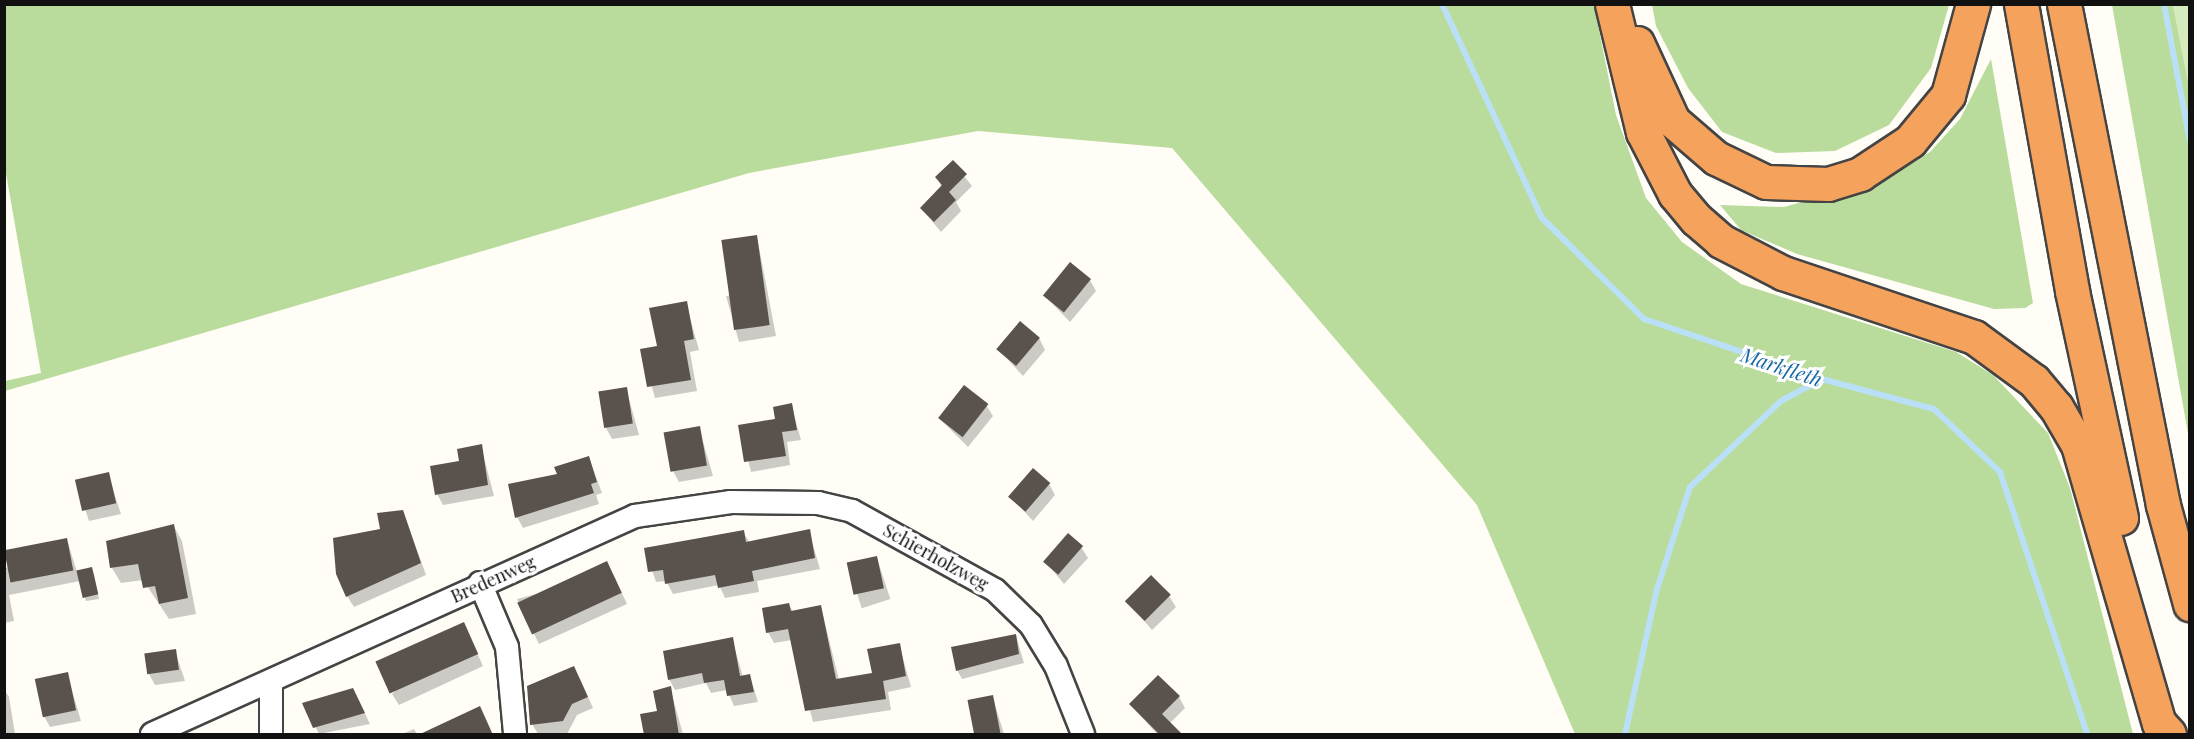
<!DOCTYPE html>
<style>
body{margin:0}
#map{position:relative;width:2194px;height:739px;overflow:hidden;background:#fffdf5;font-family:"Playfair Display",serif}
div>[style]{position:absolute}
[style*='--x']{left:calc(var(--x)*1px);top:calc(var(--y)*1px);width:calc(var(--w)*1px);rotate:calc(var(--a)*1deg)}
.green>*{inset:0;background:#d5ebbd}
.forest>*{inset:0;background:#b9dc9c}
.shadow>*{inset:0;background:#0003;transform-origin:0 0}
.stream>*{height:6px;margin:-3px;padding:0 3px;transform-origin:3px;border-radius:3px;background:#b9e0f7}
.building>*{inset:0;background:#5a524d;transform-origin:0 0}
.roads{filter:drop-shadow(2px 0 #444) drop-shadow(-2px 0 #444) drop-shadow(0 2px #444) drop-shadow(0 -2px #444)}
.minor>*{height:22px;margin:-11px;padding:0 11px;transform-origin:11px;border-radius:11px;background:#fff}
.motorway>*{height:33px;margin:-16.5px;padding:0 16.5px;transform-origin:16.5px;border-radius:16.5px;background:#f5a25d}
span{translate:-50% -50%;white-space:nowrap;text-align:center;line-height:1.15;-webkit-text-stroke:6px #fff;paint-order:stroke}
.street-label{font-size:18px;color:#111}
.water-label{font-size:20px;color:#1768a6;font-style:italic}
.frame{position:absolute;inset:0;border:6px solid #111;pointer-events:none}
</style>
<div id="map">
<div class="green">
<div style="clip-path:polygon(2173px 5px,2189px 5px,2189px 87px)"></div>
</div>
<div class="forest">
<div style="clip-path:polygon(5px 4px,1594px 5px,1616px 115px,1646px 198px,1682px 242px,1741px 284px,1956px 352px,1993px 375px,2048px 433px,2070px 488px,2133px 734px,1575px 734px,1477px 505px,1172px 148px,978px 131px,749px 173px,5px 391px,5px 381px,41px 373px,5px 168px)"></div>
<div style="clip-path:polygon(1652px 5px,1652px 4px,1949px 5px,1931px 68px,1889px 125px,1835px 151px,1776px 153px,1722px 132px,1688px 88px,1656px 26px)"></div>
<div style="clip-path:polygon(2112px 5px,2173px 5px,2189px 87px,2189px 439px)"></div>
<div style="clip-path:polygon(1991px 59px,2033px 303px,2025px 308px,1994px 309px,1797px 254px,1741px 230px,1720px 205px,1784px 207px,1881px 180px,1930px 152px,1960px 119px)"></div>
</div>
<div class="shadow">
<div style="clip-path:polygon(953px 162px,972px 186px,956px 202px,961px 211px,941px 232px,921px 208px,942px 188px,937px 178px)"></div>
<div style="clip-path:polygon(757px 237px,776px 336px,739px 342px,726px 296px,732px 295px)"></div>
<div style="clip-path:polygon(1090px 280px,1096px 291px,1070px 322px,1044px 295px)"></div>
<div style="clip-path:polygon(686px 303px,699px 350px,690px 352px,697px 391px,655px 398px,642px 350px,658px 347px)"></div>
<div style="clip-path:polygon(1039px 338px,1045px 350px,1023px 376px,998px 349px)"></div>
<div style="clip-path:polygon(626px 388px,639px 435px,612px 439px,606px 428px)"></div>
<div style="clip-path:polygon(791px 404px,801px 440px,787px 442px,790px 465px,751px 472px,740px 426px,777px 420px)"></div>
<div style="clip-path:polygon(986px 405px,993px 416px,968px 447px,939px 418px)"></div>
<div style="clip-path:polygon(699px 428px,713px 476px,679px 482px,673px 471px)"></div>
<div style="clip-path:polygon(481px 446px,494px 496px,443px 505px,437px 494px)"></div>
<div style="clip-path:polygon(589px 458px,602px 493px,596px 495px,599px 504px,523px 528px,517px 517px,559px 476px)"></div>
<div style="clip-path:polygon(108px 474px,121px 514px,89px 521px,76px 481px)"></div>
<div style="clip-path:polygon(1049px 484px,1055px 495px,1033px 521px,1011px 497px)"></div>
<div style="clip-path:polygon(403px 511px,426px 575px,354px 607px,347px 596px,382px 530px)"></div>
<div style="clip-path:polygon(173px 525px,182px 541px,196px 614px,169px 619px,143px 580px,121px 583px,112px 568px)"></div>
<div style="clip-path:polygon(809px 531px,820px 569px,757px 581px,759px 592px,725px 598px,719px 585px,673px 594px,666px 581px,656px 582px,645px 549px,743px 532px,750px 543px)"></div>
<div style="clip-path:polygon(67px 540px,77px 572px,92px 569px,94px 574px,99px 599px,86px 601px,80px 581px,9px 595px,14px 621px,4px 623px,4px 569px)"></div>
<div style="clip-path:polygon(1081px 547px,1088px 558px,1064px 584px,1045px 561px)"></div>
<div style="left:877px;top:558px;width:43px;height:30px;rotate:72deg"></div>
<div style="clip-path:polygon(613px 574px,627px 604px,539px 644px,517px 599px)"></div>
<div style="clip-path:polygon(1169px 596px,1176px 607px,1152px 630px,1127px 601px)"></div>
<div style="clip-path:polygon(789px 604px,793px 612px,821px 607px,839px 680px,873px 674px,899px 644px,911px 687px,888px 692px,891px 710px,813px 722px,792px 640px,774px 643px,768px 632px)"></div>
<div style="clip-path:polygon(464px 624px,483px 666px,399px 705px,392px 694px)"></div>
<div style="clip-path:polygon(1016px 636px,1024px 663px,962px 679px,958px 672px,990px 663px,958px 672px,953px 648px)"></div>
<div style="clip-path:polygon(732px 639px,743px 677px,750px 676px,758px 702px,734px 706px,727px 690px,711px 693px,706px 683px,675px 690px,669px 679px)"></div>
<div style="clip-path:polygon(175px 651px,185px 681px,155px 685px,149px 674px)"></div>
<div style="clip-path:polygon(67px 673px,81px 721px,50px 727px,44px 716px)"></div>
<div style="clip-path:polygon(580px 679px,593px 708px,577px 715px,567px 734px,538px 734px,532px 724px)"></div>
<div style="clip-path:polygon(670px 688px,683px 734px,645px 734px)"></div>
<div style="clip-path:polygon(4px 689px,9px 697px,15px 734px,4px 734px)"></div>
<div style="clip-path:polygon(353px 689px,370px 724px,319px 734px,304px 704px)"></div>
<div style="clip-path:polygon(1179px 697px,1185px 708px,1170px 723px,1181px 734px,1157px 734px,1131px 705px)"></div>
<div style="clip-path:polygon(993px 698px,1004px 734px,975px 734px)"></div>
<div style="clip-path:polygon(414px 729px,417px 734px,402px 734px)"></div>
</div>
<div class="stream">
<div style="--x:1442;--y:4;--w:236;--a:65"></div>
<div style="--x:1542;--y:218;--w:144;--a:44.7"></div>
<div style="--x:1644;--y:319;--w:188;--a:18.6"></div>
<div style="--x:1822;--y:379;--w:116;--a:15"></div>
<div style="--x:1934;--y:409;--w:91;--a:43.7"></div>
<div style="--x:2000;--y:472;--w:276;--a:71.6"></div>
<div style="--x:2164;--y:4;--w:139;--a:79.3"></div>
<div style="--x:1625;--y:734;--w:148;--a:-77.6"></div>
<div style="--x:1657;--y:589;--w:107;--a:-72.1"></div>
<div style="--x:1690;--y:487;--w:125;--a:-43.4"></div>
<div style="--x:1781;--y:401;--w:47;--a:-28.2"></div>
</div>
<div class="building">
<div style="clip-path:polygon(953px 160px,967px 174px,949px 192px,956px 200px,934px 222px,920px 208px,942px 185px,935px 177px)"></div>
<div style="left:757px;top:235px;width:91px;height:36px;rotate:82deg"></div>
<div style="left:1070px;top:262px;width:27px;height:43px;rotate:39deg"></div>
<div style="clip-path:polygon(687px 301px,694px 339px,684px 341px,691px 380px,647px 387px,640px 349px,657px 346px,649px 308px)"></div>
<div style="left:1020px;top:321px;width:26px;height:37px;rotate:40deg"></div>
<div style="left:964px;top:385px;width:31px;height:42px;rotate:38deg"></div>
<div style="left:627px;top:387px;width:37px;height:29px;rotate:81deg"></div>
<div style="clip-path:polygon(792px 403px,797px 430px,782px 432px,786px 456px,744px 462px,738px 425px,775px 419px,773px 407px)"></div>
<div style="left:700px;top:426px;width:40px;height:37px;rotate:80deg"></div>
<div style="clip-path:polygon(482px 444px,488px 485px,435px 495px,430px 466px,459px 461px,457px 449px)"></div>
<div style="clip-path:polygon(589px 456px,597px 482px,591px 484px,594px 493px,515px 518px,508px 484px,557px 474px,554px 467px)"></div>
<div style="left:1033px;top:468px;width:23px;height:38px;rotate:41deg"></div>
<div style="left:109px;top:472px;width:32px;height:35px;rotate:77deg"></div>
<div style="clip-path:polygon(403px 510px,421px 563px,346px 597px,336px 574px,333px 538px,380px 529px,377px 513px)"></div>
<div style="clip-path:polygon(174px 524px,188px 598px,159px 604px,155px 586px,143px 588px,138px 564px,110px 568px,106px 541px)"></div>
<div style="clip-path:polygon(810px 529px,815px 558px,752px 571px,754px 581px,718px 588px,715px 575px,665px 584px,663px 570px,648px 572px,644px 548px,744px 530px,746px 542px)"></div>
<div style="left:1068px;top:533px;width:20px;height:38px;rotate:41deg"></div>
<div style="left:67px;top:538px;width:33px;height:64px;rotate:79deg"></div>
<div style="left:877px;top:556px;width:33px;height:31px;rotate:78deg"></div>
<div style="left:607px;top:561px;width:35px;height:99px;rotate:65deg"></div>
<div style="left:92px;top:567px;width:28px;height:16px;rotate:77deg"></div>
<div style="left:1151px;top:575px;width:28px;height:37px;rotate:45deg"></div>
<div style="clip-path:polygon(789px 603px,791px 611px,821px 605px,836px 679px,872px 673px,867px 649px,900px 643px,906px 676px,883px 681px,886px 699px,805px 711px,788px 629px,766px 633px,762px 608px)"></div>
<div style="left:464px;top:622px;width:35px;height:97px;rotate:66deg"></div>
<div style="clip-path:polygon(1016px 634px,1019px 654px,956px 671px,951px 647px)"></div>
<div style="clip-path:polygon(733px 637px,740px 676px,750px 674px,754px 692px,727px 696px,724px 680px,704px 683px,702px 673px,668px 680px,663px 651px)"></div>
<div style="left:176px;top:649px;width:21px;height:32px;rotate:82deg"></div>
<div style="clip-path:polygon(574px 666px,588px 697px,572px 704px,563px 721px,530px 725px,527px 686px)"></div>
<div style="left:68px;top:672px;width:39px;height:34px;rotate:78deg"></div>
<div style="clip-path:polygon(1158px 675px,1180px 696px,1162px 714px,1183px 735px,1160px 735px,1129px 704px)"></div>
<div style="clip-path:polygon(671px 686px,679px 735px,644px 735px,640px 714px,657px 711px,653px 691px)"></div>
<div style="clip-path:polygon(353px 688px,365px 713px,313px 728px,302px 703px)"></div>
<div style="left:993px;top:695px;width:41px;height:26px;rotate:79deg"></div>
<div style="clip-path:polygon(480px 706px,493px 735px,418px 735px)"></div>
</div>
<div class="roads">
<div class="minor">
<div style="--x:480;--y:583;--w:69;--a:67.1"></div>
<div style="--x:507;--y:647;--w:87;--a:84.7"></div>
<div style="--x:152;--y:734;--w:530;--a:-24.29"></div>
<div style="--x:635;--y:516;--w:97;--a:-8.3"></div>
<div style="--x:731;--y:502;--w:87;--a:0.7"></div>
<div style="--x:818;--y:503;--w:35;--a:13"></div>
<div style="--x:852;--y:511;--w:163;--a:28.9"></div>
<div style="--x:995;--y:590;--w:50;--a:44.2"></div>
<div style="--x:1031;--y:625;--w:48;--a:58.6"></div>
<div style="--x:1056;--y:666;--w:73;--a:68.3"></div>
<div style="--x:271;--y:734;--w:51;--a:-90"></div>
</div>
<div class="motorway">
<div style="--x:1612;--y:4;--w:132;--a:76.4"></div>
<div style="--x:1643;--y:132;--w:70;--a:62.7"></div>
<div style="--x:1675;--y:194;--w:33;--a:50"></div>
<div style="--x:1696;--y:219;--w:33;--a:41"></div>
<div style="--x:1721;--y:241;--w:70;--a:27.3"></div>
<div style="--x:1783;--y:273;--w:201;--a:18.5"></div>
<div style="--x:1974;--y:337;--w:74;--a:36.3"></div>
<div style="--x:2034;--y:381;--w:34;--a:50"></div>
<div style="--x:2056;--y:407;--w:44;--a:59.9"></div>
<div style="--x:2078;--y:445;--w:290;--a:73.8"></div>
<div style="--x:2159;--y:723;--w:15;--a:48"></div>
<div style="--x:2021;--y:4;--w:291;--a:79.9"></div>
<div style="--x:2072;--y:291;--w:232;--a:77.8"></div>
<div style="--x:2064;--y:4;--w:511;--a:78.82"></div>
<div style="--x:2163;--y:505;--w:103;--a:74.7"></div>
<div style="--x:1637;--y:43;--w:86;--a:65.2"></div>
<div style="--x:1673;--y:121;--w:57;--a:40.7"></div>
<div style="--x:1716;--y:158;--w:55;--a:25.6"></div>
<div style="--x:1766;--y:182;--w:62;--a:1.8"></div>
<div style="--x:1828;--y:184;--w:34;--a:-17"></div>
<div style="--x:1860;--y:174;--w:60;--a:-33.4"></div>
<div style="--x:1910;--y:141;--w:60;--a:-50.4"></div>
<div style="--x:1948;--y:95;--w:94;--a:-74.6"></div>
</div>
</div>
<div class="street-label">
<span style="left:936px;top:557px;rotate:29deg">Schierholzweg</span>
<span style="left:493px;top:579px;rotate:-24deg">Bredenweg</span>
</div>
<div class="water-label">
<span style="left:1782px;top:366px;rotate:18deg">Markfleth</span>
</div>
<div class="frame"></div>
</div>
